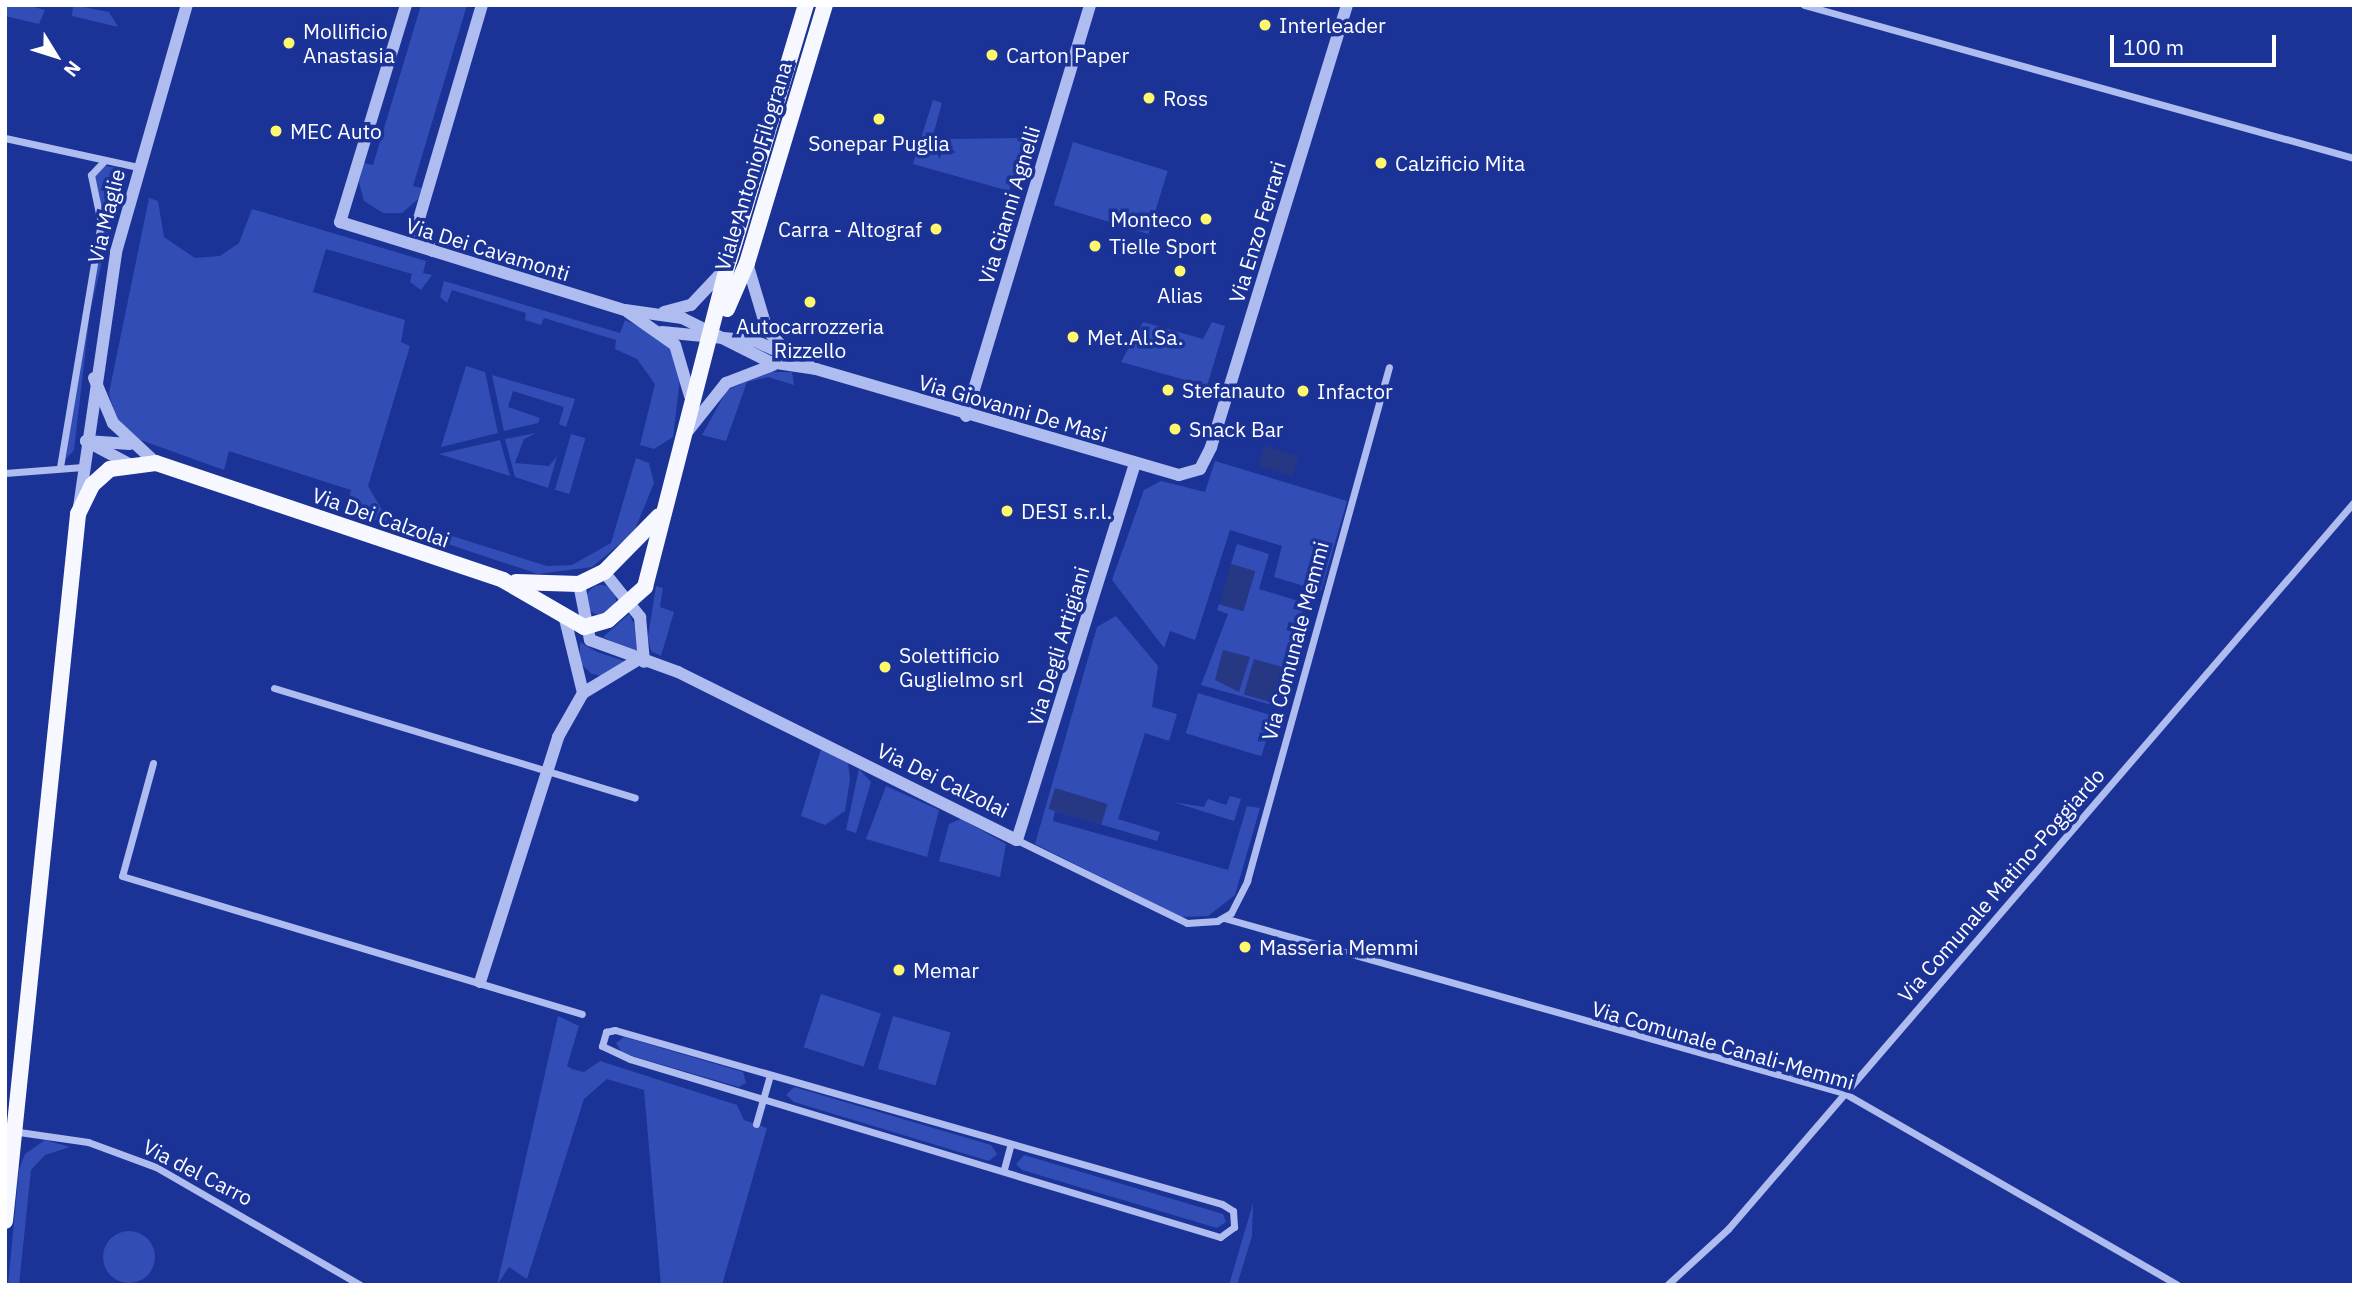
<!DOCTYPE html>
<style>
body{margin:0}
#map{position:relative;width:2359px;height:1290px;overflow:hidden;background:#1b3396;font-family:"IBM Plex Sans",sans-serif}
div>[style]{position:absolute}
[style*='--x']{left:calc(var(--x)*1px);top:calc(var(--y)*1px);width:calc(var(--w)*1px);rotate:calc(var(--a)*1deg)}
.green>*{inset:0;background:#324db5;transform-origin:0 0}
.round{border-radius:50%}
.water>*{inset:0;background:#263884;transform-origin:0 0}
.minor>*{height:7px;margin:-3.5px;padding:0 3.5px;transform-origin:3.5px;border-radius:3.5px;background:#aebcf0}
.tertiary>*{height:12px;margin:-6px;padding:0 6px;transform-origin:6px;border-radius:6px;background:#aebcf0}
.primary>*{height:16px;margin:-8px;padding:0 8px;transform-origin:8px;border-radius:8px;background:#f7f8ff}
.dots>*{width:19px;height:19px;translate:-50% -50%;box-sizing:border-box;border:4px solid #1b3396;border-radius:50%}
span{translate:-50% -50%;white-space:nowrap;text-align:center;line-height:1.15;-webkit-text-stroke:7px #1b3396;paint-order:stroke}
.poi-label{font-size:21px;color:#fff}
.left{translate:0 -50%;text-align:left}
.right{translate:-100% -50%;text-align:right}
.street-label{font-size:21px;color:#fff}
.frame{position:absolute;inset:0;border:7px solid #fff;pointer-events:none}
.north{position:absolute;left:21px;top:21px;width:70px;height:70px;-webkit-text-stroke:5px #1b3396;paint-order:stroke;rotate:128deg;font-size:19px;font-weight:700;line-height:28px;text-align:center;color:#fff}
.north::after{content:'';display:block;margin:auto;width:24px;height:32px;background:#fff;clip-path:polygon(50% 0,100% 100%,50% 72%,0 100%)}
.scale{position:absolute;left:2110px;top:35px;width:166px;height:32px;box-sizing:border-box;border:4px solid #fff;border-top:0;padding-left:9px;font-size:21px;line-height:24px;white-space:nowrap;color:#fff;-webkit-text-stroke:5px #1b3396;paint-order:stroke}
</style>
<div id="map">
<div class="green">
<div style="clip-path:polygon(5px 5px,27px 5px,45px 10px,39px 24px,5px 16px)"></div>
<div style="clip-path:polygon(73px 5px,109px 12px,118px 27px,72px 16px)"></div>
<div style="clip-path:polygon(421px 5px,467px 5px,413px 186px,422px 188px,418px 199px,402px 213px,383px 213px,364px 201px,359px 182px,364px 163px,373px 165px)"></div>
<div style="clip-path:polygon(933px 100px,942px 103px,933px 135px,939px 159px,950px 139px,1025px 138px,1009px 191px,913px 164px)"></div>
<div style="left:1073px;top:142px;width:99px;height:66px;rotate:17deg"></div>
<div style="clip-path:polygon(105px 166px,124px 169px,90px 312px,74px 450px,66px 459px,87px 304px,105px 221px,94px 178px)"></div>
<div style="clip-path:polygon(149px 198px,158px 201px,164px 237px,195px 258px,220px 256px,239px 243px,252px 209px,426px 261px,423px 273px,432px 275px,421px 290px,410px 282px,412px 274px,326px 249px,313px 292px,405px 320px,401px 342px,410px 346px,368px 486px,385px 515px,547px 566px,572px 565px,611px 543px,636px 458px,649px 463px,654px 483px,634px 532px,592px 567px,538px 574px,346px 510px,351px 490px,229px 451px,224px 470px,138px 439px,116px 419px,109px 393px)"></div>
<div style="clip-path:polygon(444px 281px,620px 333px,625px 320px,646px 330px,669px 347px,680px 379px,673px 437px,654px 449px,640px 445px,655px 384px,637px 359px,615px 349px,616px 340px,544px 318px,541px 325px,525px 320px,526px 313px,452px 290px,447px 303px,440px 297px)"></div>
<div style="clip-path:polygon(1143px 322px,1203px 339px,1212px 322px,1225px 326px,1207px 386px,1121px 362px)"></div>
<div style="clip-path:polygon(466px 366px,485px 372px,498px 433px,441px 447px)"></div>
<div style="clip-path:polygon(768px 372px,792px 372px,794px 385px,768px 377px,747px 382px,726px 441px,702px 435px,727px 390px)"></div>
<div style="clip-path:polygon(492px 375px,575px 399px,566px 427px,559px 424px,564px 407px,513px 391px,508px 407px,540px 418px,538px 423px,504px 431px)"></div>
<div style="clip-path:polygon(536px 433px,524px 439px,515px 463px,549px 466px,557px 456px,548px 488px,515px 477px,505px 439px)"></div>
<div style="left:571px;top:434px;width:15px;height:58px;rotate:16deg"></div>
<div style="clip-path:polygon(500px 440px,510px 476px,439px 454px)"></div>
<div style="clip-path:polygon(1215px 461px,1347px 501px,1321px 591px,1274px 577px,1282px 546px,1230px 530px,1195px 640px,1170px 631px,1164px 648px,1112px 580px,1144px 490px,1161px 481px,1205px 492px)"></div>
<div style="clip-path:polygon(1237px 544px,1269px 554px,1259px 589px,1305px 603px,1276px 706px,1201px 685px,1228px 614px,1217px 610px,1219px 604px,1243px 611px,1255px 572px,1231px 564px)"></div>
<div class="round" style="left:586px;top:585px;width:30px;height:30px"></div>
<div style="clip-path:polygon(656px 586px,663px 588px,660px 607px,674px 612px,661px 656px,651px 651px,648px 637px)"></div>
<div style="clip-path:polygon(629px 614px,634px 624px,638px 654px,603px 637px)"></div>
<div style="clip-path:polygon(1116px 616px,1158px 666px,1152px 707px,1177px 714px,1169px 741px,1145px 733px,1118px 819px,1160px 832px,1157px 841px,1055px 811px,1053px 821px,1228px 870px,1247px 806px,1260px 808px,1235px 895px,1208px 916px,1181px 917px,1035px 844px,1097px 627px)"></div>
<div style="clip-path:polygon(580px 642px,597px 652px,624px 661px,602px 676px,592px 674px,580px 663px)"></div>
<div style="left:1198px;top:693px;width:79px;height:42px;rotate:17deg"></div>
<div style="clip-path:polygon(821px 749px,848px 763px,850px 779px,845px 811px,825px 825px,801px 816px)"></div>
<div style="clip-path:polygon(859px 769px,871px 782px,856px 833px,846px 830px)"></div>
<div style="clip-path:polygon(886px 786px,939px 810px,927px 857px,866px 839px)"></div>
<div style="clip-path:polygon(1230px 796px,1241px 799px,1234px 821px,1173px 802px,1204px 807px,1208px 799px,1226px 805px)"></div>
<div style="clip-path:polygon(961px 819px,1006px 844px,1000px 877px,939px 861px,949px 824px)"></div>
<div style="left:821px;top:994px;width:63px;height:56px;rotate:18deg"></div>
<div style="clip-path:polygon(558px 1016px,579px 1026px,567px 1066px,572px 1069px,584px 1072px,600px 1061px,737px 1105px,744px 1120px,767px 1128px,722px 1285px,661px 1285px,644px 1090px,607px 1079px,584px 1099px,527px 1279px,509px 1267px,497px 1285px)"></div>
<div style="left:893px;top:1016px;width:60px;height:55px;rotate:16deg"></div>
<div style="clip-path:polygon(624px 1037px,743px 1072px,746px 1083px,739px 1087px,622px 1053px,616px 1043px)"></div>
<div style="clip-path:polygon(794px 1087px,991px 1145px,997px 1154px,989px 1161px,794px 1102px,786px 1095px)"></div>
<div style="clip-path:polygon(45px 1140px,70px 1147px,45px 1155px,31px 1170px,19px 1285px,8px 1285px,19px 1170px,25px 1154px)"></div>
<div style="clip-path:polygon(1024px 1155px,1223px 1214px,1226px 1222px,1217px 1228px,1022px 1170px,1016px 1164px)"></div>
<div style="clip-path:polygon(1253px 1203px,1252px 1236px,1237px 1285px,1229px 1285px)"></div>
<div class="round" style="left:103px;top:1231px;width:52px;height:52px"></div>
</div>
<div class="water">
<div style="left:1264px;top:446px;width:36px;height:21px;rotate:16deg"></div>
<div style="left:1231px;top:564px;width:25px;height:42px;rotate:16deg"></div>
<div style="clip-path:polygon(1223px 650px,1250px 657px,1239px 692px,1215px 680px)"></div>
<div style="left:1254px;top:659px;width:29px;height:37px;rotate:16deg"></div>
<div style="left:1055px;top:788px;width:55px;height:22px;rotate:17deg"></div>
</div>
<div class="minor">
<div style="--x:1804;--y:5;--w:571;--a:15.55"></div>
<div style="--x:5;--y:138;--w:136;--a:12.3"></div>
<div style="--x:60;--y:467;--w:247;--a:-80.5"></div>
<div style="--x:101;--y:223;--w:49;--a:-101.8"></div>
<div style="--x:91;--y:175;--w:19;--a:-47"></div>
<div style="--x:5;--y:473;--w:78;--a:-4.4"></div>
<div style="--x:274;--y:688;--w:377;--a:16.9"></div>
<div style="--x:153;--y:763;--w:117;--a:105.3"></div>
<div style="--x:122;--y:876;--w:480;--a:16.7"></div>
<div style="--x:1017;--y:840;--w:189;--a:26"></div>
<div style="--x:1187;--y:923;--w:30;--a:-4"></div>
<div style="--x:1217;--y:921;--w:16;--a:-30"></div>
<div style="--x:1231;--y:913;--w:36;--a:-63"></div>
<div style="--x:1247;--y:881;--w:533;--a:-74.56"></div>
<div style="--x:1224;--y:918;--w:644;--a:15.76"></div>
<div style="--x:1844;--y:1093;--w:385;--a:29.9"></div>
<div style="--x:615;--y:1030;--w:631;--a:16"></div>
<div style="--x:1222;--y:1204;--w:13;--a:32"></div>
<div style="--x:1233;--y:1211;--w:16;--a:86"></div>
<div style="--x:1234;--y:1227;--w:17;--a:144"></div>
<div style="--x:1220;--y:1237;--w:616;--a:-163.21"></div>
<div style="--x:630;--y:1059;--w:31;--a:-155"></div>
<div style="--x:602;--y:1046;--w:15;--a:-74"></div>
<div style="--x:606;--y:1032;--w:9;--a:-13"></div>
<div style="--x:756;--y:1124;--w:51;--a:-74.1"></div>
<div style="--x:5;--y:1130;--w:84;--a:8.2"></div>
<div style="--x:88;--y:1142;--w:72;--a:20.2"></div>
<div style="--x:156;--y:1167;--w:236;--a:30"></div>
<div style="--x:1004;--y:1169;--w:24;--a:-75"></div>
<div style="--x:1667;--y:1285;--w:83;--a:-42.6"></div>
<div style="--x:1728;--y:1229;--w:959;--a:-49.27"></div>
</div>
<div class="tertiary">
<div style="--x:406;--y:5;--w:227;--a:106.9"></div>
<div style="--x:340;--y:222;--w:298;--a:17.2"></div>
<div style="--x:625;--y:310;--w:58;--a:8"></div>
<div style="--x:682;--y:318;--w:98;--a:26.6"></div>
<div style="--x:770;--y:362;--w:47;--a:8.7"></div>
<div style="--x:816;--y:369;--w:378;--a:16.3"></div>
<div style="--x:1179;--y:475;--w:22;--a:-16"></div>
<div style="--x:1200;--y:469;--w:25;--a:-63"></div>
<div style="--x:1211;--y:447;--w:462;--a:-72.9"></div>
<div style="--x:433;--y:251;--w:28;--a:-128"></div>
<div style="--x:416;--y:229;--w:234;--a:-73.6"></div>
<div style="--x:747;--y:263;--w:70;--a:73.4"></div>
<div style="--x:767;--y:330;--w:27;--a:48"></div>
<div style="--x:628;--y:312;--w:57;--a:35.1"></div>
<div style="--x:675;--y:345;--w:53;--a:73.6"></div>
<div style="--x:664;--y:312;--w:28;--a:-15"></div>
<div style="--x:691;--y:305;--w:48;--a:-46.7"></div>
<div style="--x:662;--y:332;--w:93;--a:5.5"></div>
<div style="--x:755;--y:341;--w:60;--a:24.4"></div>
<div style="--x:94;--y:378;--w:49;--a:67.1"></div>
<div style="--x:113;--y:423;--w:59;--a:42.9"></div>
<div style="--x:966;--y:416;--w:429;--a:-73.2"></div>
<div style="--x:687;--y:432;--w:63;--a:-51.5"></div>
<div style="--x:726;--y:383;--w:50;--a:-21"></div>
<div style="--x:86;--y:441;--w:49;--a:28.1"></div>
<div style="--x:86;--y:441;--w:44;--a:3.9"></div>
<div style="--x:79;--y:507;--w:258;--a:-81.7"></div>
<div style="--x:116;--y:252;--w:257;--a:-74"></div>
<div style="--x:604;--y:572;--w:58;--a:51.3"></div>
<div style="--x:640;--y:617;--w:45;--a:84.9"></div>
<div style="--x:579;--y:584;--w:57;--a:78.9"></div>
<div style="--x:590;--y:640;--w:94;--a:20"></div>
<div style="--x:678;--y:672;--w:378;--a:26.4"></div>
<div style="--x:1017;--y:840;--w:394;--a:-72.6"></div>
<div style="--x:565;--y:619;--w:76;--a:76.3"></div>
<div style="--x:480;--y:982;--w:257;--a:-72.3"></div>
<div style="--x:558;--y:737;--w:51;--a:-60.4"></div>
<div style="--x:583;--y:693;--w:62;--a:-31.1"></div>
</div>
<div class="primary">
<div style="--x:727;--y:309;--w:50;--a:-66.5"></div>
<div style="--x:747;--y:263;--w:270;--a:-73.2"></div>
<div style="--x:516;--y:582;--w:63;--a:1.8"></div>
<div style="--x:579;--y:584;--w:28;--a:-26"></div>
<div style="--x:604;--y:572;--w:78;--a:-45.5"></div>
<div style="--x:5;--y:1221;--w:711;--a:-84.1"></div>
<div style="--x:78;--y:514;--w:32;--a:-64"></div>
<div style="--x:92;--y:485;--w:24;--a:-42"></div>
<div style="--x:110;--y:469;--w:46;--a:-7.4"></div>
<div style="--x:156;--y:463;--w:366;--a:18.6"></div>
<div style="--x:503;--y:580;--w:94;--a:30.1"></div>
<div style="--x:584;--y:627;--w:25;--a:-16"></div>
<div style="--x:608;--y:620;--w:50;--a:-41.7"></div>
<div style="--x:645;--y:587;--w:337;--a:-75.6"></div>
<div style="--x:729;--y:261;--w:267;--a:-73.3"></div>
</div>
<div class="dots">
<div style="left:1265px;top:25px;background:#fff86d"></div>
<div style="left:289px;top:43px;background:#fff86d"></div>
<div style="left:992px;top:55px;background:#fff86d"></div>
<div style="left:1149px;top:98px;background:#fff86d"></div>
<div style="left:879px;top:119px;background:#fff86d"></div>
<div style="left:276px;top:131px;background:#fff86d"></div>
<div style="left:1381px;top:163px;background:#fff86d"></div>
<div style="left:1206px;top:219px;background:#fff86d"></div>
<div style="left:936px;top:229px;background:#fff86d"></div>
<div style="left:1095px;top:246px;background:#fff86d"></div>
<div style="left:1180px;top:271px;background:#fff86d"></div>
<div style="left:810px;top:302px;background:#fff86d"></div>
<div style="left:1073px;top:337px;background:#fff86d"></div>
<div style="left:1168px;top:390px;background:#fff86d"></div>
<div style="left:1303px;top:391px;background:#fff86d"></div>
<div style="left:1175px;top:429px;background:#fff86d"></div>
<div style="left:1007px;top:511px;background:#fff86d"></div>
<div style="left:885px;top:667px;background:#fff86d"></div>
<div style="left:1245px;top:947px;background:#fff86d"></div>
<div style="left:899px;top:970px;background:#fff86d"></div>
</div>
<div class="poi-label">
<span class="left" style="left:1279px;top:25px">Interleader</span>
<span class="left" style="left:303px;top:43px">Mollificio<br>Anastasia</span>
<span class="left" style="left:1006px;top:55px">Carton Paper</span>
<span class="left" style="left:1163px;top:98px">Ross</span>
<span class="left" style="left:290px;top:131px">MEC Auto</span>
<span style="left:879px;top:143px">Sonepar Puglia</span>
<span class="left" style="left:1395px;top:163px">Calzificio Mita</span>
<span class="right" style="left:1192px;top:219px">Monteco</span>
<span class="right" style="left:922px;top:229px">Carra - Altograf</span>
<span class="left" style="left:1109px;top:246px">Tielle Sport</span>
<span style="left:1180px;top:295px">Alias</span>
<span style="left:810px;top:338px">Autocarrozzeria<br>Rizzello</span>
<span class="left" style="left:1087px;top:337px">Met.Al.Sa.</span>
<span class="left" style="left:1182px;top:390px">Stefanauto</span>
<span class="left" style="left:1317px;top:391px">Infactor</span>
<span class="left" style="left:1189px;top:429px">Snack Bar</span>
<span class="left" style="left:1021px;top:511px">DESI s.r.l.</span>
<span class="left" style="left:899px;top:667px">Solettificio<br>Guglielmo srl</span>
<span class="left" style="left:1259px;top:947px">Masseria Memmi</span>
<span class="left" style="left:913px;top:970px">Memar</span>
</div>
<div class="street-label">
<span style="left:753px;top:166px;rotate:-73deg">Viale Antonio Filograna</span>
<span style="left:1009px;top:205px;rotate:-73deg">Via Gianni Agnelli</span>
<span style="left:106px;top:216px;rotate:-76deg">Via Maglie</span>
<span style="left:1257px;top:232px;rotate:-73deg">Via Enzo Ferrari</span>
<span style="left:488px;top:249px;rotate:17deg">Via Dei Cavamonti</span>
<span style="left:1013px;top:408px;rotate:16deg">Via Giovanni De Masi</span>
<span style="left:381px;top:517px;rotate:19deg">Via Dei Calzolai</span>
<span style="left:1295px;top:641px;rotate:-75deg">Via Comunale Memmi</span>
<span style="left:1058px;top:646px;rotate:-73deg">Via Degli Artigiani</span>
<span style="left:943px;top:780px;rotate:26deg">Via Dei Calzolai</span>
<span style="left:2001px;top:885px;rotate:-49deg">Via Comunale Matino-Poggiardo</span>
<span style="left:1723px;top:1045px;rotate:16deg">Via Comunale Canali-Memmi</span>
<span style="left:198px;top:1172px;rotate:27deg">Via del Carro</span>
</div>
<div class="frame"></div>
<div class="north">N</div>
<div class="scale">100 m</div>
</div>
